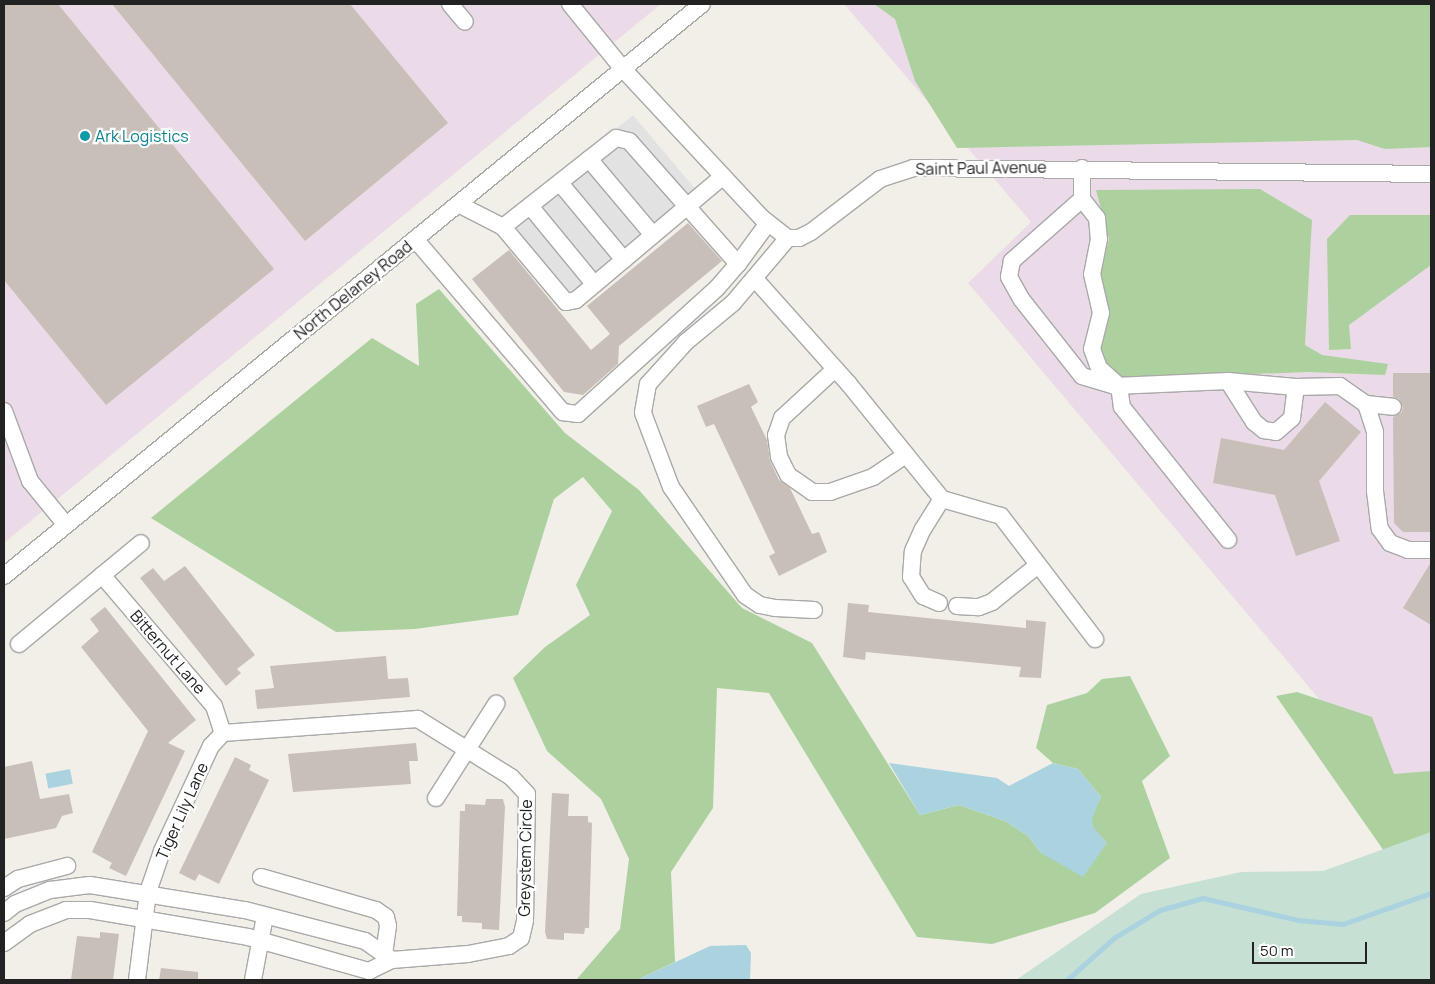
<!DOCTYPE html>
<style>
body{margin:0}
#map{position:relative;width:1435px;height:984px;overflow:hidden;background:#f2efe9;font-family:Manrope,sans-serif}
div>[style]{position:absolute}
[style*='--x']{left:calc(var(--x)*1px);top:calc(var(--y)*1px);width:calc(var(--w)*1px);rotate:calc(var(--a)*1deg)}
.industrial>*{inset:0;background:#ebdbe8}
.forest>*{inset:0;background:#add19e}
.wetland>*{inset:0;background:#c6e0d4}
.parking>*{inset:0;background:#e2e2e2;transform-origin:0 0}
.water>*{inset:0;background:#aad3df;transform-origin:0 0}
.stream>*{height:4.5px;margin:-2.25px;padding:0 2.25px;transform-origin:2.25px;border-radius:2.25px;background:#aad3df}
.building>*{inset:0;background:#c7bfb8}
.roads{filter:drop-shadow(1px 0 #a9a9a9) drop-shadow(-1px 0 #a9a9a9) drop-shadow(0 1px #a9a9a9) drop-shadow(0 -1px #a9a9a9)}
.minor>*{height:16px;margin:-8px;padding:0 8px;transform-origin:8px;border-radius:8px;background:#fff}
.dots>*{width:14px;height:14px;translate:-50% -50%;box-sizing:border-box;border:2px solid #fff;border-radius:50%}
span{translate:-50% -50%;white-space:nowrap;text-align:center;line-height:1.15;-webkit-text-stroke:4.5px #fff;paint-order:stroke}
.culture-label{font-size:16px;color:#0d838f}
.left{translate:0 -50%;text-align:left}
.street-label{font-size:16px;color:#222}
.frame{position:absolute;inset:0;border:5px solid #222;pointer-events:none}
.scale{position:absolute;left:1252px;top:942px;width:115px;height:22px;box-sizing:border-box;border:2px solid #222;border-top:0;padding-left:6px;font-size:15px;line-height:18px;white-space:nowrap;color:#222;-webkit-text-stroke:4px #fff;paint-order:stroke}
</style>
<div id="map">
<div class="industrial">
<div style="clip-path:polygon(4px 4px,661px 4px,4px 543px)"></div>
<div style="clip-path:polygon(844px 4px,1431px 4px,1431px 773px,1395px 789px,968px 283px,1031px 222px)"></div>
</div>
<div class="forest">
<div style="clip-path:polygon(874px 4px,1431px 4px,1431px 147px,1385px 149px,1357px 140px,957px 148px,915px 81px,895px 19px)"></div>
<div style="clip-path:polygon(1260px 189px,1312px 220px,1305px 345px,1322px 355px,1388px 364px,1385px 375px,1308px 372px,1123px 379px,1108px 367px,1101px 349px,1109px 319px,1100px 275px,1109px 239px,1096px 190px)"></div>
<div style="clip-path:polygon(1350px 215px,1431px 215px,1431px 265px,1349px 325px,1351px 349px,1329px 350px,1327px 239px)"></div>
<div style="clip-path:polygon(439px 289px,565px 433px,639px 490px,742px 608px,812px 643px,920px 815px,959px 805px,1005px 821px,1028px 836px,1041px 853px,1107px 843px,1093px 828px,1091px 818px,1101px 797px,1078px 769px,1053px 763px,1036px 748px,1047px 705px,1087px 693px,1102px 679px,1130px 676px,1170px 756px,1142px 781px,1170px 858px,1095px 913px,992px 944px,917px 937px,769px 693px,717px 688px,713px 808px,671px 872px,675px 962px,637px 980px,576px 980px,620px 929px,629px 859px,601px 799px,547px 751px,513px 678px,545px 647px,590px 615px,576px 585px,612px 511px,583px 477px,554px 499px,518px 615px,415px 629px,336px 632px,151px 518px,372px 338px,419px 366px,416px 304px)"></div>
<div style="clip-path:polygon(1297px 692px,1372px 717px,1394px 774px,1431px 771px,1431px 832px,1384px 851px,1276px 696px)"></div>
</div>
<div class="wetland">
<div style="clip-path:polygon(1431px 832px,1431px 980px,1016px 980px,1141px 894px,1241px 872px,1323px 871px)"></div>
</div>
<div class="parking">
<div style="left:633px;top:115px;width:97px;height:167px;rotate:50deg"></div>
</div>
<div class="water">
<div style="clip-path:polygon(889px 763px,997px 778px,1009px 786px,1053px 763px,1078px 769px,1101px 797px,1092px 818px,1093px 827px,1107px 843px,1083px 877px,1041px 853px,1028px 836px,1005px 821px,959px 805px,920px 815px)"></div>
<div style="left:70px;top:769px;width:15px;height:25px;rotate:79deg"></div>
<div style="clip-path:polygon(746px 945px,751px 953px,750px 980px,637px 980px,710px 946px)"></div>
</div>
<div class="stream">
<div style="--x:1067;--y:980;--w:63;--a:-41.8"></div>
<div style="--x:1114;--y:938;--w:54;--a:-31.3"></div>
<div style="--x:1160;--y:910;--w:45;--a:-15.6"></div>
<div style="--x:1203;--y:898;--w:98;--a:13"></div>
<div style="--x:1298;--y:920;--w:45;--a:5.1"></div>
<div style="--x:1343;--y:924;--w:93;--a:-19.4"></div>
</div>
<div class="building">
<div style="clip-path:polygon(4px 4px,58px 4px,274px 269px,106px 405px,4px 280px)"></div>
<div style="clip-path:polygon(112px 4px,350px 4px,448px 123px,305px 241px)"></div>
<div style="clip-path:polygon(688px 223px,722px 261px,619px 346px,618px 364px,583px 395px,564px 392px,472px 279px,509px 250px,591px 350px,610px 334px,587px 306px)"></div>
<div style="clip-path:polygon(1393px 373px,1431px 373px,1431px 532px,1403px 532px,1394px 523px,1393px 417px,1401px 413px,1403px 408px,1399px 399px,1393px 397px)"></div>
<div style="clip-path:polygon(749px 384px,758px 402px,751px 407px,767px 440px,770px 461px,779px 480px,790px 488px,812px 534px,819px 532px,827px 552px,779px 576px,769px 556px,775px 553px,714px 424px,706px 427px,697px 406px)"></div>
<div style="clip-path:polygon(1325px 402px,1361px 432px,1319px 481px,1340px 541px,1296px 556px,1275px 495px,1213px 483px,1221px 438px,1284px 450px)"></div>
<div style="clip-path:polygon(1431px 562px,1431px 625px,1403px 608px)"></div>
<div style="clip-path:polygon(185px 566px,255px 655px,237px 669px,241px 673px,226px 686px,140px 578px,153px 568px,164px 581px)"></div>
<div style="clip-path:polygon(848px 603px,869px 605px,868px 612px,1026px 628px,1026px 620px,1046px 622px,1041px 678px,1019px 677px,1021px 667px,866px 652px,865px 660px,843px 657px)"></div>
<div style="clip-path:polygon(105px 607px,196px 720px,168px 743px,185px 751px,126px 876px,109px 868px,112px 863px,92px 852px,148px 731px,81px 647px,99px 631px,90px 619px)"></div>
<div style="clip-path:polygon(386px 656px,388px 679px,408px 678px,410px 697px,257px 709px,255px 690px,274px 688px,270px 666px)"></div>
<div style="clip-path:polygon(416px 743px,418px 761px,409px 761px,411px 784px,293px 792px,288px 754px)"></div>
<div style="clip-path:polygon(235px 757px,251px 765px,249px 770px,269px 780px,219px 884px,199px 874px,195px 881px,179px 873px)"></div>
<div style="clip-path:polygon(32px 761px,40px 799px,69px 794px,73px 813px,62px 816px,56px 828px,4px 839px,4px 767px)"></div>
<div style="clip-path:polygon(552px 793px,569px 794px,568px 816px,588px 816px,588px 822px,592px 823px,589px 928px,585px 928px,584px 934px,564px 933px,564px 940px,547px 939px,545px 932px)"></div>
<div style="clip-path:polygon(486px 799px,503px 799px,505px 807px,499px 930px,482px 929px,482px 923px,462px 922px,462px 916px,457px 916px,460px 811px,465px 811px,465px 804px,485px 805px)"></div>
<div style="clip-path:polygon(100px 932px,119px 934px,113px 980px,71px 980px,77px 936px,100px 938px)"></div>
<div style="clip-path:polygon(161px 968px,198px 972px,198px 980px,159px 980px)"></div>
</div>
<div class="roads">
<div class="minor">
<div style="--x:450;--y:4;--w:23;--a:50"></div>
<div style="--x:570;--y:4;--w:84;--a:50.8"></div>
<div style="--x:623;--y:69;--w:204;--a:47"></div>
<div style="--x:762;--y:218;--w:33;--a:38"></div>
<div style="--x:788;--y:238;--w:11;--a:0"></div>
<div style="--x:799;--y:238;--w:13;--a:-27"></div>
<div style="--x:811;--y:232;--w:87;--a:-37.5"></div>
<div style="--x:880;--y:179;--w:35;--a:-18"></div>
<div style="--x:913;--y:168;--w:518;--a:0.66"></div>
<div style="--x:589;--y:159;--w:99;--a:49.9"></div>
<div style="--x:1082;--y:168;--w:31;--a:90"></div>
<div style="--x:1082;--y:199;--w:24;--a:52"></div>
<div style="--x:1097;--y:218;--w:21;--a:85"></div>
<div style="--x:1099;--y:239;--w:36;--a:101"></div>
<div style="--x:1092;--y:274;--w:40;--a:77"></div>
<div style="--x:1101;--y:313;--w:37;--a:104"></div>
<div style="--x:1092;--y:349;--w:20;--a:70"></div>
<div style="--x:1099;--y:368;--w:24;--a:42"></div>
<div style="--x:560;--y:183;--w:100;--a:50.3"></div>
<div style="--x:1082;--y:199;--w:94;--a:138.5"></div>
<div style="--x:1012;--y:261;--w:16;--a:101"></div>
<div style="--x:1009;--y:277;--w:26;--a:61"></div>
<div style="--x:1022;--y:300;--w:97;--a:51.7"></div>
<div style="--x:1082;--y:376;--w:34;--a:17"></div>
<div style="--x:1115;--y:386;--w:113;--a:-2.5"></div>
<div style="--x:1228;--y:381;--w:49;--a:57.6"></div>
<div style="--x:1254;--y:422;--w:13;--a:39"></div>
<div style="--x:1264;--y:430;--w:12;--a:9"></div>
<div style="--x:1276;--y:432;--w:21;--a:-41"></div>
<div style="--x:1292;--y:418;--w:31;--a:-83"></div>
<div style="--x:1296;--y:387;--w:44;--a:-1.3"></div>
<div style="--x:1340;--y:386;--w:32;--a:35"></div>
<div style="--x:1366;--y:404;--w:29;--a:72"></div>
<div style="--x:1375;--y:432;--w:59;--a:90"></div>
<div style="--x:1375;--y:491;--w:38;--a:83"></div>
<div style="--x:1380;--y:529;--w:17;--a:54"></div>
<div style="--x:1390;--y:543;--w:19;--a:21"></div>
<div style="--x:1408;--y:550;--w:23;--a:0"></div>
<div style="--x:458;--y:204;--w:51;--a:27.1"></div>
<div style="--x:503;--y:227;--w:98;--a:50"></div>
<div style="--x:566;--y:302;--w:10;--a:-11"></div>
<div style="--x:576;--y:300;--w:192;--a:-40.1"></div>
<div style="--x:530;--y:206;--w:101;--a:50.6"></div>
<div style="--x:788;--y:238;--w:85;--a:130.2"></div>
<div style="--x:733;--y:303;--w:61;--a:140.3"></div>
<div style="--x:686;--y:342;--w:57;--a:132.1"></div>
<div style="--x:648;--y:384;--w:29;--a:100"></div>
<div style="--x:643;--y:413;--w:79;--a:69.3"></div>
<div style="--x:671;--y:487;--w:131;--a:55.6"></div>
<div style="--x:745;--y:595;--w:18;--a:34"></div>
<div style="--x:760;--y:605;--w:16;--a:11"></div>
<div style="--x:776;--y:608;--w:38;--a:3"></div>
<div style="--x:415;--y:239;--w:228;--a:49.5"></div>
<div style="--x:563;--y:412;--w:15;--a:8"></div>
<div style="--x:578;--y:414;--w:188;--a:-42.2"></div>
<div style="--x:717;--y:288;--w:32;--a:-49"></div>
<div style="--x:738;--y:264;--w:164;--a:-131.5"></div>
<div style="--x:629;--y:141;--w:13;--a:-167"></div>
<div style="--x:616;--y:138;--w:144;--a:141.8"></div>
<div style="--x:738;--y:264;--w:51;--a:-53.8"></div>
<div style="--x:755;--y:279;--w:140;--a:48.2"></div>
<div style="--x:848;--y:383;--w:149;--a:51"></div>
<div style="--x:942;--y:499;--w:61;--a:16.1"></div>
<div style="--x:1001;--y:516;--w:155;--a:52.6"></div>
<div style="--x:835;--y:369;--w:72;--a:137.2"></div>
<div style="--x:782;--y:418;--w:18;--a:109"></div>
<div style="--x:776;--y:435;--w:22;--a:82"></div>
<div style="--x:779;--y:457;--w:20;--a:63"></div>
<div style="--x:788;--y:475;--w:29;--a:35"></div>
<div style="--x:812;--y:492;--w:18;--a:0"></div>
<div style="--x:830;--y:492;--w:46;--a:-19.2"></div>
<div style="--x:873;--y:477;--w:40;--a:-34"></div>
<div style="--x:1228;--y:381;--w:68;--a:5"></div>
<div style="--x:1119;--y:386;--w:21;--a:82"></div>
<div style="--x:1122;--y:407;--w:170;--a:51.4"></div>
<div style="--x:1366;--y:404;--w:27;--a:6"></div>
<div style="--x:4;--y:411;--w:75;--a:69.6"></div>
<div style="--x:30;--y:481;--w:57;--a:50.7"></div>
<div style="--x:102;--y:575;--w:172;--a:49.5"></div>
<div style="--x:214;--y:706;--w:28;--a:72"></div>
<div style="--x:4;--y:576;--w:902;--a:-39.33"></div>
<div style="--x:939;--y:603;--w:17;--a:-156"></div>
<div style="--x:923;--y:596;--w:22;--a:-122"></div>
<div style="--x:911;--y:577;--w:26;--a:-86"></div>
<div style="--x:913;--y:551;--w:24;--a:-66"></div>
<div style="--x:923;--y:529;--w:36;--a:-58"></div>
<div style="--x:957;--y:606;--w:22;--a:3"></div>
<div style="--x:979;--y:607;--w:14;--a:-21"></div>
<div style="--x:992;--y:602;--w:59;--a:-38.8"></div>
<div style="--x:19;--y:644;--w:158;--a:-39.6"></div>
<div style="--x:436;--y:798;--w:112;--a:-57.4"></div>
<div style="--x:261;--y:877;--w:120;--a:16"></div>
<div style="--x:376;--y:910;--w:12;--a:35"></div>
<div style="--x:386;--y:917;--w:9;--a:77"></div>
<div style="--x:388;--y:926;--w:29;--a:98"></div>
<div style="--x:4;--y:888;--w:17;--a:-33"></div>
<div style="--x:18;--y:879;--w:51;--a:-14.9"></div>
<div style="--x:4;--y:913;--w:14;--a:-39"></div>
<div style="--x:15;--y:904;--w:38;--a:-22"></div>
<div style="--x:50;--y:890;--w:40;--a:-7.1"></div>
<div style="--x:90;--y:885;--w:157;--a:9.2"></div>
<div style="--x:245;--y:910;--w:124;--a:14.5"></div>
<div style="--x:365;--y:941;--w:33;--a:35"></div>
<div style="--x:4;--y:943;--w:32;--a:-36"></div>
<div style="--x:30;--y:924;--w:39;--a:-21"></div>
<div style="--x:66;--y:910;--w:24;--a:0"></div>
<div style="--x:90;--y:910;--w:160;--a:9.7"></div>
<div style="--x:248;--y:937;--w:126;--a:15.7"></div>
<div style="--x:369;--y:971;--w:25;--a:-26"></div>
<div style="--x:392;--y:960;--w:76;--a:-4.5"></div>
<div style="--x:468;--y:954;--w:42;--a:-11"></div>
<div style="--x:509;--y:946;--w:14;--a:-34"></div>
<div style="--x:521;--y:938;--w:18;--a:-77"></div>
<div style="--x:525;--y:920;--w:126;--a:-89.1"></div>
<div style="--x:527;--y:794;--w:23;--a:-133"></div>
<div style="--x:511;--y:777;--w:110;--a:-148.1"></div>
<div style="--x:418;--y:719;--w:196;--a:175.9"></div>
<div style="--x:137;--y:980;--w:89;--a:-82.9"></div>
<div style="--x:148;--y:892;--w:43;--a:-71.1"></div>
<div style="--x:162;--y:851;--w:116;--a:-65"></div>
<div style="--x:211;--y:746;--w:18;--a:-47"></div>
<div style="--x:253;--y:980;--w:65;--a:-79.4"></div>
</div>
</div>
<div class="dots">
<div style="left:85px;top:136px;background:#0f9aa8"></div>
</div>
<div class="culture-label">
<span class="left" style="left:95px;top:136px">Ark Logistics</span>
</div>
<div class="street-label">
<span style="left:981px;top:168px;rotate:-1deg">Saint Paul Avenue</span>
<span style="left:353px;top:290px;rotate:-39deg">North Delaney Road</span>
<span style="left:168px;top:652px;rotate:49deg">Bitternut Lane</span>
<span style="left:182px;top:811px;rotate:-66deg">Tiger Lily Lane</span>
<span style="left:525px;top:858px;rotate:-89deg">Greystem Circle</span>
</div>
<div class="frame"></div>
<div class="scale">50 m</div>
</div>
